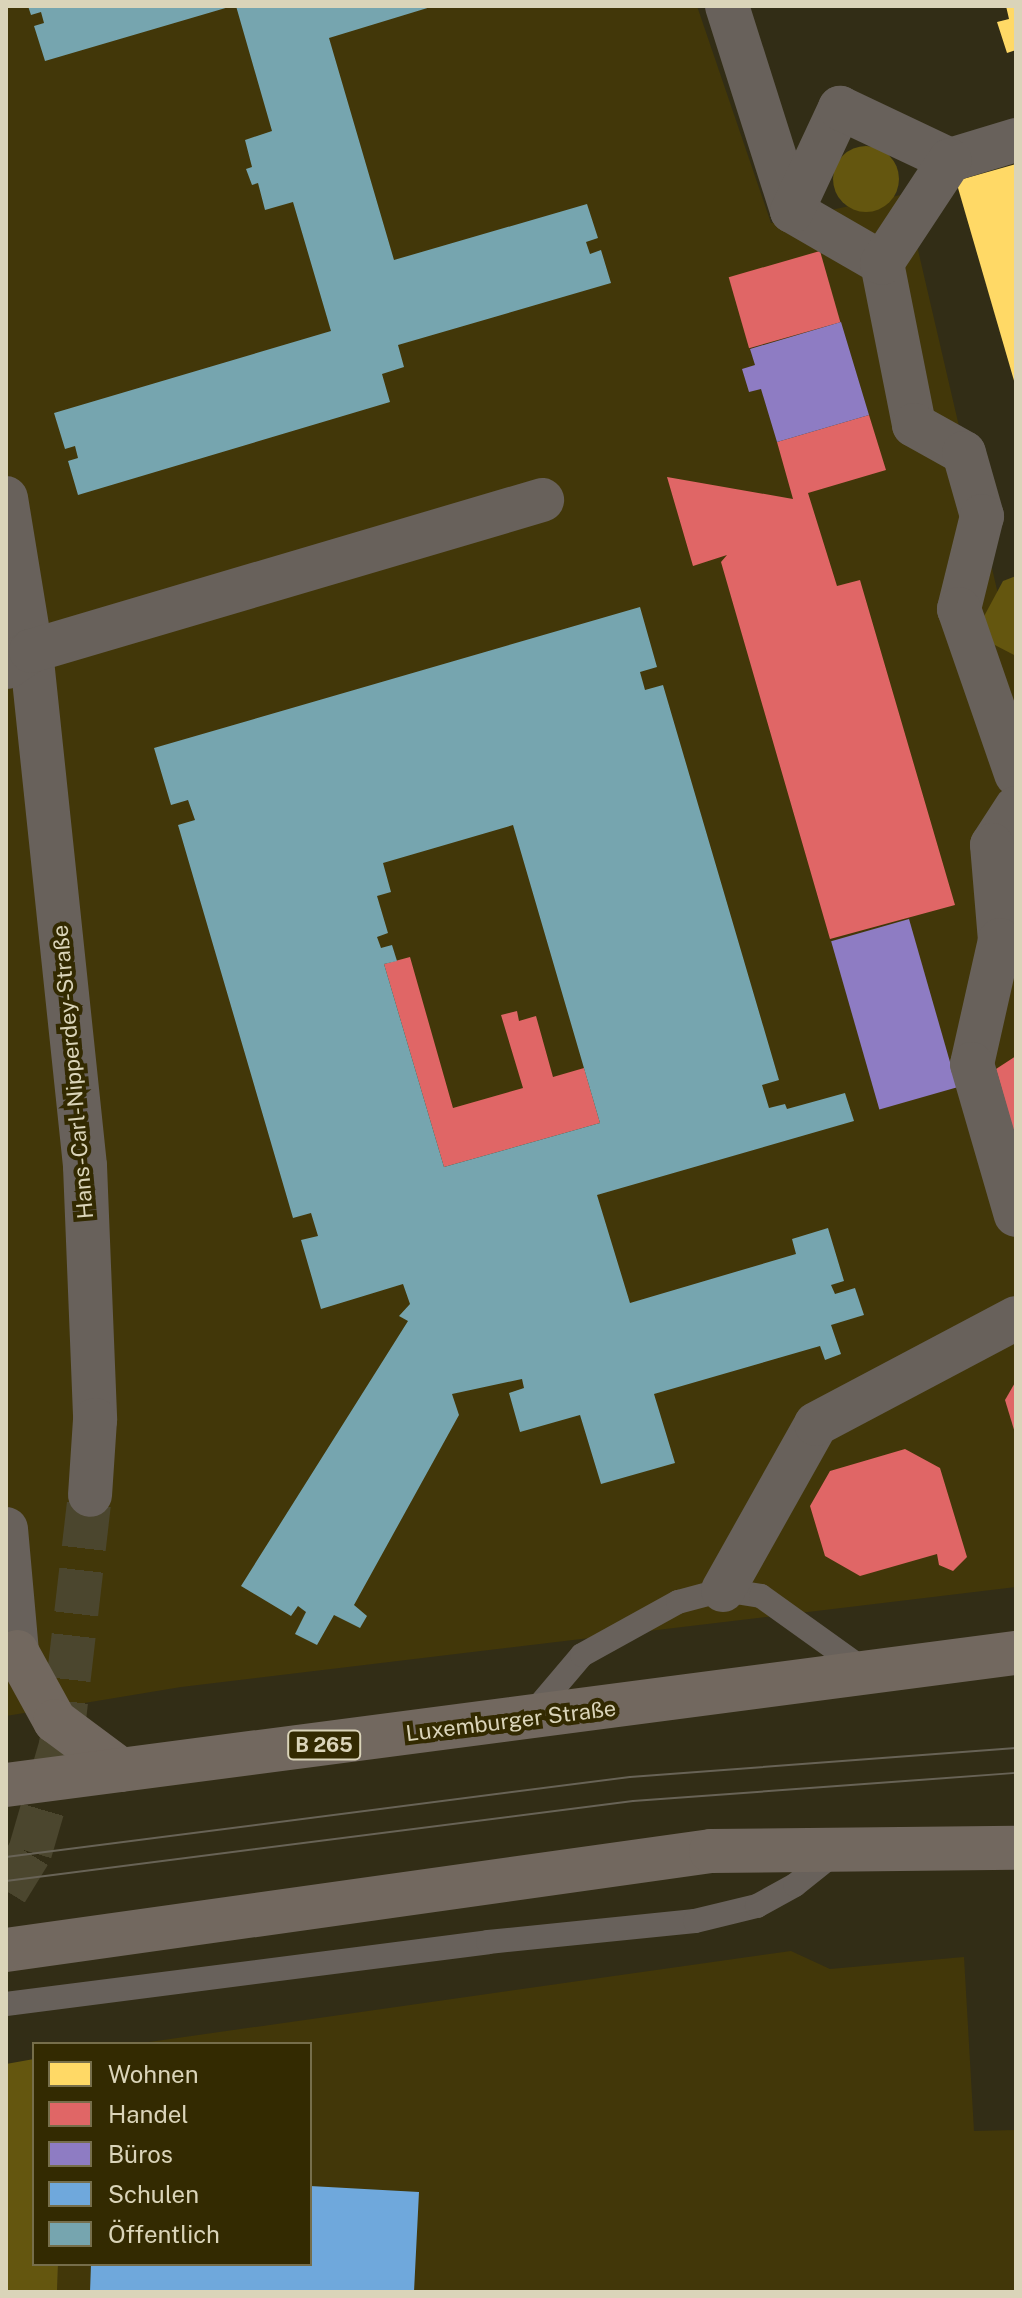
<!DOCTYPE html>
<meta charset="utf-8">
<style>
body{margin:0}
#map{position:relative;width:1022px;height:2298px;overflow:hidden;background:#322d16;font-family:"Public Sans",sans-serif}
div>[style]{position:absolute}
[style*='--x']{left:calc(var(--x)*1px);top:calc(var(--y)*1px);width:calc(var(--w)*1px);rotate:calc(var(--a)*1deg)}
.built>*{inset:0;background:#423709}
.green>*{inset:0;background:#64560f}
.round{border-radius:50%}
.homes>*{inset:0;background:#ffd966}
.shops>*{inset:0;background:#e06666;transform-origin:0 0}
.offices>*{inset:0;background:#8e7cc3;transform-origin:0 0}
.schools>*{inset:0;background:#6fa8dc}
.public>*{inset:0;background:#76a5af}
.street-tunnel>*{height:44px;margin-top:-22px;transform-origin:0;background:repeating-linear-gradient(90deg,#4b462e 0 44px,transparent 0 66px)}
.lane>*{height:24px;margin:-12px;padding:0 12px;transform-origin:12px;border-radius:12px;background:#68615b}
.street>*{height:44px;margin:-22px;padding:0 22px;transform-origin:22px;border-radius:22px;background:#68615b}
.primary>*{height:44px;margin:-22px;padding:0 22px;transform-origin:22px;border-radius:22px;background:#72685f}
.tram>*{height:2px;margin:-1px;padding:0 1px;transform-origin:1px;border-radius:1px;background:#686356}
span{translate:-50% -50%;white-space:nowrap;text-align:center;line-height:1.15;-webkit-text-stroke:8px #332a01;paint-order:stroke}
.shield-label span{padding:2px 6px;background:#332a01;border:2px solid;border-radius:6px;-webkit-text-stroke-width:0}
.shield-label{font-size:20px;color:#dad4b9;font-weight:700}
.street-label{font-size:22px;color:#dad4b9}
.frame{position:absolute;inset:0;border:8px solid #dad4b9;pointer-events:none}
.legend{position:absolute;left:32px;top:2042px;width:280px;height:224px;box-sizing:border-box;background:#332a01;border:2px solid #766e4b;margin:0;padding:10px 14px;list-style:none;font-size:24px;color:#dad4b9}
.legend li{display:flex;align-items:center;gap:16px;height:40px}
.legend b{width:40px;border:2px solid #766e4b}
</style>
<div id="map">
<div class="built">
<div style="clip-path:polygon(6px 6px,697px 6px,771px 223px,905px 194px,1001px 607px,1016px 603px,1016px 1587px,181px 1687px,6px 1716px)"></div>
<div style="clip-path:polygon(791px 1951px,830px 1969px,964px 1957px,974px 2131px,1016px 2130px,1016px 2292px,57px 2292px,58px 2264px,310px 2264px,310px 2044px,135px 2044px)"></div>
</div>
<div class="green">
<div class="round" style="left:833px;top:146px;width:66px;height:66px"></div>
<div style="clip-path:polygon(1016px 576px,1016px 656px,989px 642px,982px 620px,1003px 581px)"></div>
<div style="clip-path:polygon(34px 2059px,34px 2264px,58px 2264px,57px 2292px,6px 2292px,6px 2064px)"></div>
</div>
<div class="homes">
<div style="clip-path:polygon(1006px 6px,1016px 6px,1016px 50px,1007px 53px,997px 22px,1009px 19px)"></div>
<div style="clip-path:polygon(1016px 164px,1016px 384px,1015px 384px,956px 181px)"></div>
</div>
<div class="shops">
<div style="left:820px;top:251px;width:74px;height:95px;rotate:74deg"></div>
<div style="clip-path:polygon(869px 415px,886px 470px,808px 493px,837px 586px,860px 580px,955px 905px,830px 939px,721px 562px,727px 555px,693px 566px,667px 477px,793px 499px,777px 442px)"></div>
<div style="clip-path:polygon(410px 957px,453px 1108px,523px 1088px,501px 1015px,517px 1011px,519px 1021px,536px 1016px,553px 1077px,584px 1068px,600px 1123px,444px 1167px,384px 964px)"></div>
<div style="clip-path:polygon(1016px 1056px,1016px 1136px,1015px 1136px,996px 1069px)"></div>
<div style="clip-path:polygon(1016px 1381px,1016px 1432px,1015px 1433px,1005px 1400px)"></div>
<div style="clip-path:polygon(905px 1449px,940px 1468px,967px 1557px,953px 1571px,939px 1565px,937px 1554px,860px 1576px,825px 1556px,810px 1506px,830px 1471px)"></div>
</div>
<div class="offices">
<div style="clip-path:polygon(841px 322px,869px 415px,777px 442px,761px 389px,749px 392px,742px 369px,755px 365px,750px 349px)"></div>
<div style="left:909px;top:919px;width:175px;height:81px;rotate:74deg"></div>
</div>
<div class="schools">
<div style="clip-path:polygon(310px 2186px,419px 2192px,414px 2292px,90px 2292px,91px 2264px,310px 2264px)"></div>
</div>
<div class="public">
<div style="clip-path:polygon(28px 6px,229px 6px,229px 7px,45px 61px,34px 26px,44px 23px,41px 12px,31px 15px)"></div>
<div style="clip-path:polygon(236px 6px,434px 6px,329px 38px,394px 260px,587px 204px,598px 238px,586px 242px,590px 254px,601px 250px,611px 283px,398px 345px,404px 367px,382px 374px,390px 402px,78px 495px,68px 461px,78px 458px,75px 446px,65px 449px,54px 413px,331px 331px,293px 202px,265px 210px,258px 183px,252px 185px,246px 169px,252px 167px,245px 140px,272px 131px)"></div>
<div style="clip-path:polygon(evenodd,640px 607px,657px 667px,640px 672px,645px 690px,663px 685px,779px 1080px,762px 1085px,769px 1108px,785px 1104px,787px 1109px,845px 1093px,854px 1121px,597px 1195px,630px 1303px,796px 1254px,792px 1239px,828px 1228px,844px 1281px,831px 1285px,835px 1294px,855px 1288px,864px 1315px,831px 1325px,841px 1354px,825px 1360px,820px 1346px,654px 1394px,675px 1463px,601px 1484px,580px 1415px,520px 1432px,509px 1393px,524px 1388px,522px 1379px,452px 1394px,459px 1415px,354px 1605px,367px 1616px,360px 1628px,334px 1615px,317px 1645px,295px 1634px,306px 1612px,298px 1606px,291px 1616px,241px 1586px,408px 1321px,399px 1316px,410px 1304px,403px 1284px,321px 1309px,301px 1240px,318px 1236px,311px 1213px,293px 1218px,178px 825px,195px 820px,188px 800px,171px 805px,154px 748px,640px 607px,513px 825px,600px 1123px,444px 1167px,384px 964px,397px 961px,392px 945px,381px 948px,377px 937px,388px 933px,377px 896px,391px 892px,383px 863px,513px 825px)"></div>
</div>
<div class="street-tunnel">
<div style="--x:6;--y:1891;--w:46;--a:-58.4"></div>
<div style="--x:30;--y:1852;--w:111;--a:-73.8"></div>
<div style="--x:61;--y:1745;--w:252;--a:-83.4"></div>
</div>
<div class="lane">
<div style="--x:532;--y:1714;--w:77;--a:-49.7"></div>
<div style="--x:582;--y:1655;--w:110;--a:-28.9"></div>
<div style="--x:678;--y:1602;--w:47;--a:-14.9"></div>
<div style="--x:723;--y:1590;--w:38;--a:9"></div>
<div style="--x:761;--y:1596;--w:130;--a:35.6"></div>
<div style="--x:6;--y:2004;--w:486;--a:-7.3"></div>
<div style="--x:488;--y:1942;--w:208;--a:-5.8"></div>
<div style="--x:695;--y:1921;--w:64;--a:-13.6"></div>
<div style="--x:757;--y:1906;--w:43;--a:-28.9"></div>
<div style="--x:795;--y:1885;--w:53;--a:-38.8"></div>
</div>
<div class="street">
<div style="--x:727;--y:6;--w:215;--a:72.4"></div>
<div style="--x:792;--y:211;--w:104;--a:30"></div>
<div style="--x:882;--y:263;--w:165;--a:78.8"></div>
<div style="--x:914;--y:425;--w:57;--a:29.2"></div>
<div style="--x:964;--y:453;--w:66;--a:74.1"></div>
<div style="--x:982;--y:516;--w:96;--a:103.9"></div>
<div style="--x:959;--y:609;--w:175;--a:70.9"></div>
<div style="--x:792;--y:211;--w:114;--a:-65"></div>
<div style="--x:840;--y:108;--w:122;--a:25.3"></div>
<div style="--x:950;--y:160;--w:69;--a:-16.9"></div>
<div style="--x:882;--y:263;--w:123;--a:-56.6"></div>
<div style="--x:6;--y:498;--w:155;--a:80.7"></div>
<div style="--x:31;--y:651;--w:518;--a:84.01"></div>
<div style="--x:85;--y:1166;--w:254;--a:87.7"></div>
<div style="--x:95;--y:1420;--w:75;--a:93.8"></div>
<div style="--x:7;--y:667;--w:29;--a:-34"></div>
<div style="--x:31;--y:651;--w:533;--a:-16.46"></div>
<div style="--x:1016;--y:808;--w:44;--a:123"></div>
<div style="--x:992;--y:845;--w:95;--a:85.2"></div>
<div style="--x:1000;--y:940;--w:127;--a:102.7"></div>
<div style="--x:972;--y:1064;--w:157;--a:73.8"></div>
<div style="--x:6;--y:1529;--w:123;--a:84.9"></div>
<div style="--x:723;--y:1590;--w:190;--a:-60.7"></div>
<div style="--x:816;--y:1424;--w:226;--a:-27.9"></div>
</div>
<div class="primary">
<div style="--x:17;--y:1652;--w:79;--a:61.2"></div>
<div style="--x:55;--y:1721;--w:82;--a:36.6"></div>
<div style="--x:6;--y:1785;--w:1019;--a:-7.45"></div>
<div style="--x:6;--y:1950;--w:712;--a:-7.99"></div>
<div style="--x:711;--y:1851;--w:305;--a:-0.6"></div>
</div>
<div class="tram">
<div style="--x:6;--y:1857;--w:629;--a:-7.31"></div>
<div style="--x:630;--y:1777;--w:387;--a:-4.3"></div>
<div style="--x:6;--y:1881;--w:632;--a:-7.27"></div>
<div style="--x:633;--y:1801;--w:384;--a:-4.2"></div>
</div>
<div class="shield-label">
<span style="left:324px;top:1745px">B 265</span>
</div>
<div class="street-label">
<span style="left:73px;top:1072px;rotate:-95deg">Hans-Carl-Nipperdey-Straße</span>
<span style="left:511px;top:1721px;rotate:-7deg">Luxemburger Straße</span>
</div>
<div class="frame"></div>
<ul class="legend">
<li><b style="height:22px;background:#ffd966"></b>Wohnen</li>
<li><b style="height:22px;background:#e06666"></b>Handel</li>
<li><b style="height:22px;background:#8e7cc3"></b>Büros</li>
<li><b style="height:22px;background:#6fa8dc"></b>Schulen</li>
<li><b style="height:22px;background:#76a5af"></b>Öffentlich</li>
</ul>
</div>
